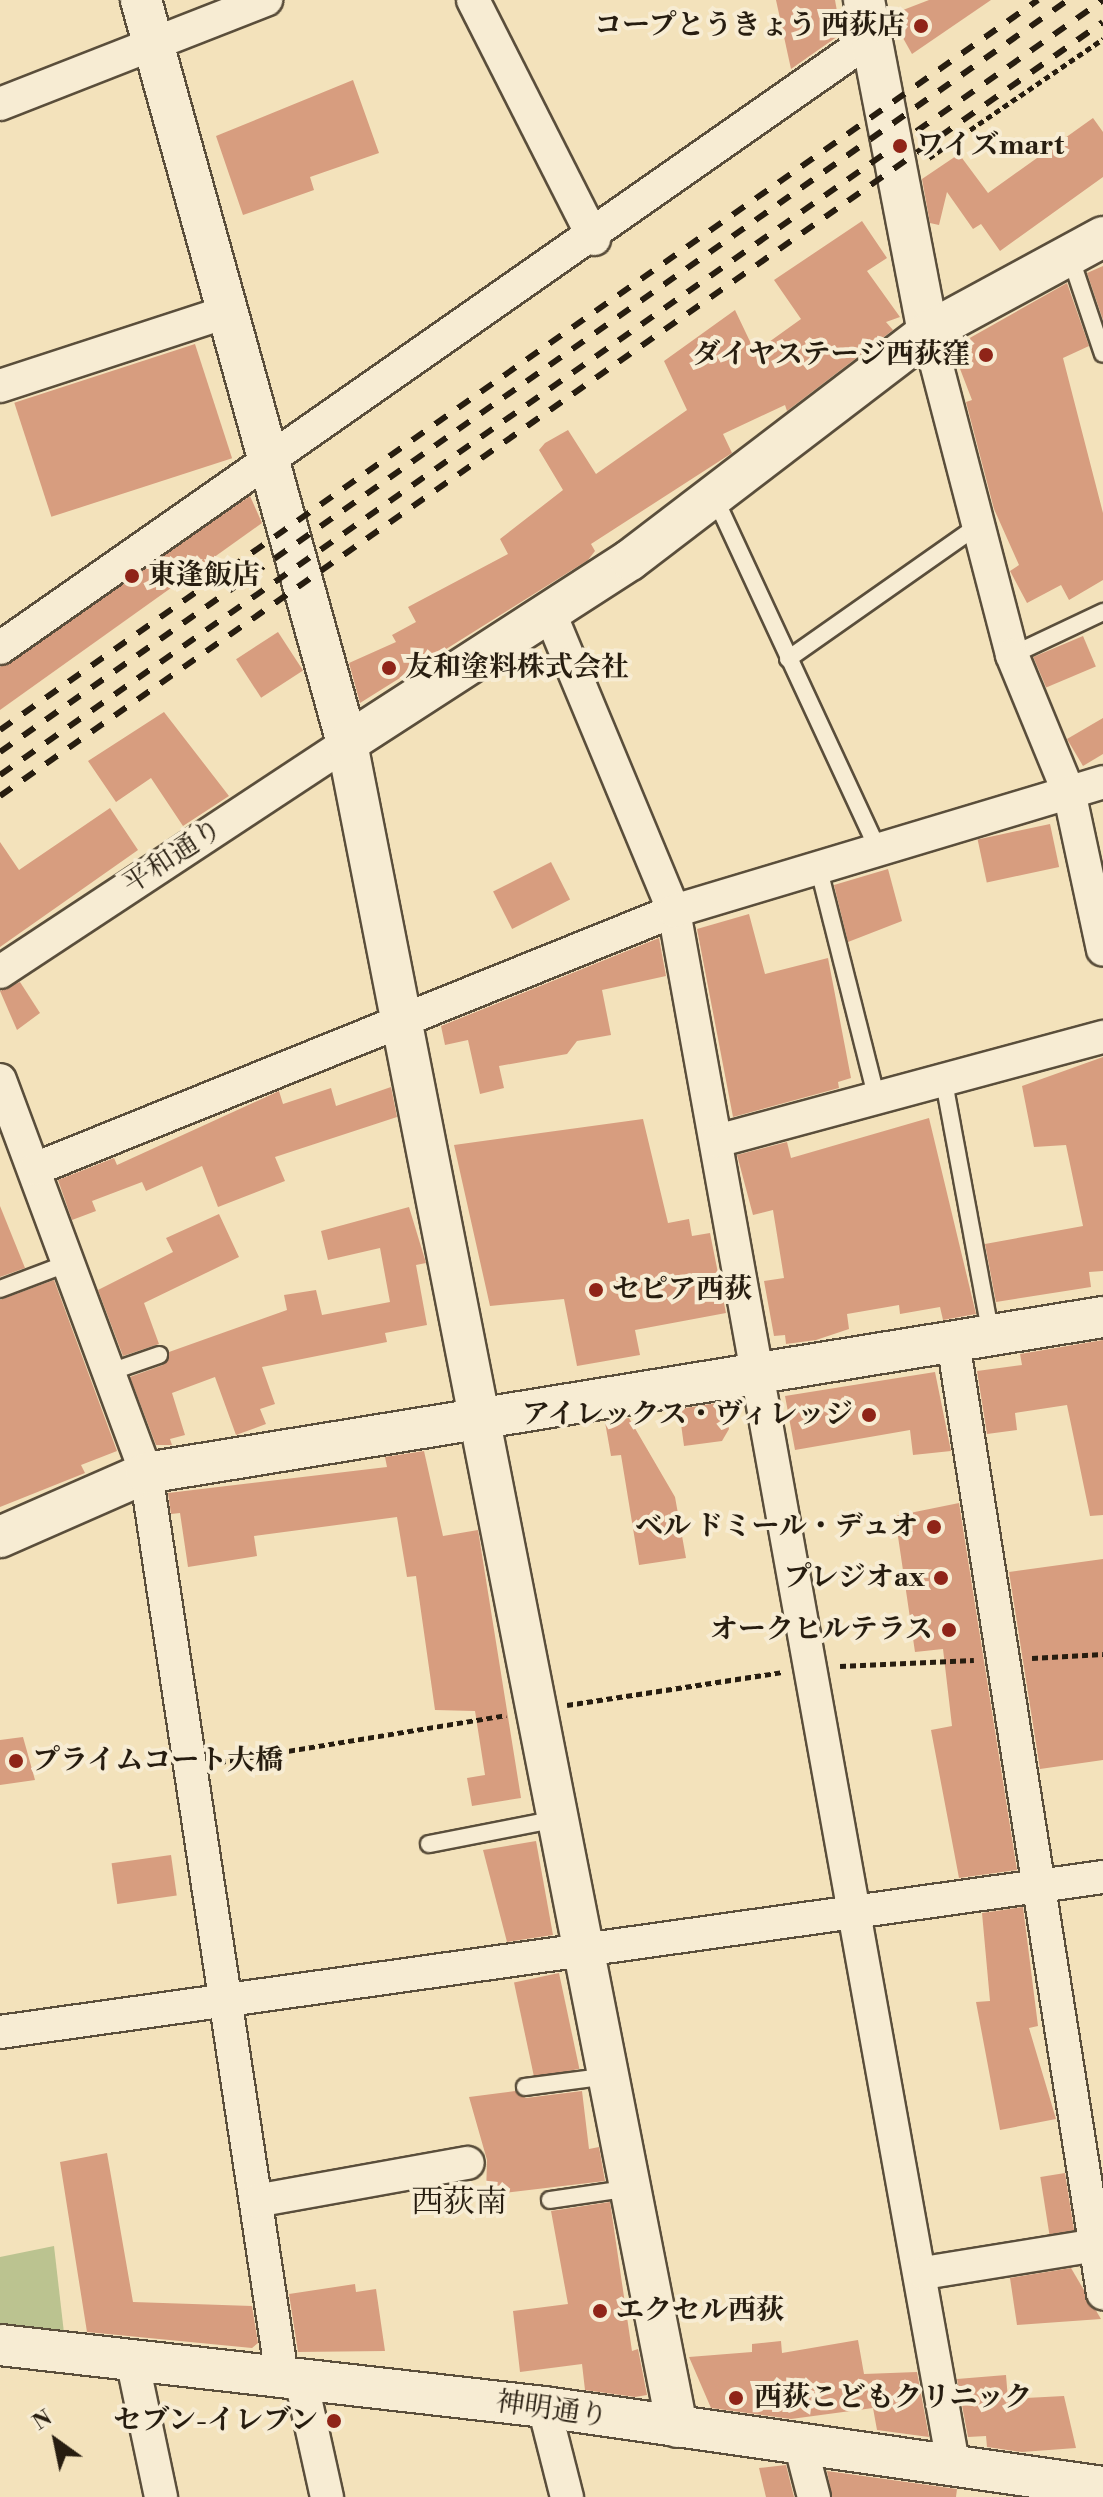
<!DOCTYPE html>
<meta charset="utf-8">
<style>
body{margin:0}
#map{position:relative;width:1103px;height:2497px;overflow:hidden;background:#f3e2bb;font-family:"Libre Bodoni","Noto Serif JP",serif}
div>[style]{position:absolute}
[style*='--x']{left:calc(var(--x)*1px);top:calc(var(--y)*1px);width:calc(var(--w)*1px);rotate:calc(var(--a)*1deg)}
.green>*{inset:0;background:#bbc390}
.building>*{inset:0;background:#d79d7f;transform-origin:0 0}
.path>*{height:5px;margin-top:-2.5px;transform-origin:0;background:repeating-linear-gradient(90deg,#271d10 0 6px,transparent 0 10px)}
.roads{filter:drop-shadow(2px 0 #5a4e3b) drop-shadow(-2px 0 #5a4e3b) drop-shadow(0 2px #5a4e3b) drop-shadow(0 -2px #5a4e3b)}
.service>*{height:16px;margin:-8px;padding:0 8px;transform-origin:8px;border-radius:8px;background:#f7ecd3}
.minor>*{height:32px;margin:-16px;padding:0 16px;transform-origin:16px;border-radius:16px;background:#f7ecd3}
.tertiary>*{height:40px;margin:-20px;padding:0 20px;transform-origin:20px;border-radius:20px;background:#f7ecd3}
.rail>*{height:6px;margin-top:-3px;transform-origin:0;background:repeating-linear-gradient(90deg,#271d10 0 14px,transparent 0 28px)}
.dots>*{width:22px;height:22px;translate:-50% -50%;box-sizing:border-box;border:4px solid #f7ecd3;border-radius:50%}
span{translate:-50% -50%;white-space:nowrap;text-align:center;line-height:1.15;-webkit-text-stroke:8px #f7ecd3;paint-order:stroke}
.poi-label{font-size:28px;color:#271d10;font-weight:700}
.right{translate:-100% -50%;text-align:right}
.left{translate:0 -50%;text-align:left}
.street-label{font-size:28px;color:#271d10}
.quarter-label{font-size:32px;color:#271d10}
.north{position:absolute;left:16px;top:2401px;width:80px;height:80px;-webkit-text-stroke:6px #f7ecd3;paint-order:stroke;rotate:327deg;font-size:22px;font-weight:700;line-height:32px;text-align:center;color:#271d10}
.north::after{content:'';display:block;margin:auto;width:28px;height:36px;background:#271d10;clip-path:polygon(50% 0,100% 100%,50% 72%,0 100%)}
</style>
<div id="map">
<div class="green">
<div style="clip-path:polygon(54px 2246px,64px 2333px,0 2329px,0 2257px)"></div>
</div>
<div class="building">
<div style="clip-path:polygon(776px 0,835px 0,841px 34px,791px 69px)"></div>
<div style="clip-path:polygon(929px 0,991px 0,912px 54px,890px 15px)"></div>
<div style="clip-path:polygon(353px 80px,379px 153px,310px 177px,314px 190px,243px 215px,216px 136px)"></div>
<div style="clip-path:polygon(1093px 118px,1103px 132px,1103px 177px,1000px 251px,981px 224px,973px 229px,947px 192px,939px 225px,930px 223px,922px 179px,959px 154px,988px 193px)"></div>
<div style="clip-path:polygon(862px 221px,887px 258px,867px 271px,900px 317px,886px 322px,893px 330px,787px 411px,785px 405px,723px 434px,732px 453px,591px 544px,595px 551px,588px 560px,360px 703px,349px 663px,396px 642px,392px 635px,416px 622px,408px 607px,508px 554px,500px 539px,563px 490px,539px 450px,545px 443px,568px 430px,596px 474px,687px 410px,664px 361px,735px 310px,755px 352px,801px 319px,774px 280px)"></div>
<div style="clip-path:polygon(1103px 266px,1103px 320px,1087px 273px)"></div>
<div style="clip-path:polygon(1067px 283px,1089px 346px,1063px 358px,1103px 513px,1103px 580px,1069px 600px,1061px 585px,1027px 603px,1010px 571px,1019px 565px,994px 509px,966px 402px,972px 400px,952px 348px)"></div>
<div style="left:195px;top:344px;width:120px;height:190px;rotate:72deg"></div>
<div style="clip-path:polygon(250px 496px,262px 523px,0 710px,0 667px)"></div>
<div style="left:278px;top:632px;width:46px;height:50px;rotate:57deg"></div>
<div style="left:1083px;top:636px;width:33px;height:54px;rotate:67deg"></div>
<div style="clip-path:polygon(164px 712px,229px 796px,183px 826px,151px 778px,116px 802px,88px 761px)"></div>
<div style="clip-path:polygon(1103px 718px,1103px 754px,1083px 766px,1067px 739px)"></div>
<div style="clip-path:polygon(110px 808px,138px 850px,0 947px,0 842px,19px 870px)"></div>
<div style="left:1050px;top:824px;width:44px;height:74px;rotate:78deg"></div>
<div style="left:551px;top:862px;width:42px;height:65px;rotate:63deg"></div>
<div style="clip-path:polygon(888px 869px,902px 921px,848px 942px,834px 885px)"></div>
<div style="clip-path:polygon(749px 914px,765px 974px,828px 958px,851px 1078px,838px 1082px,839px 1088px,733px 1117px,697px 929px)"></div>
<div style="clip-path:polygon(659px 938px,666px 976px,602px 990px,611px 1035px,577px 1041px,567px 1054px,499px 1066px,504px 1088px,480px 1094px,468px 1040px,445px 1045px,441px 1026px)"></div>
<div style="clip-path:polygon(20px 982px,40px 1013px,17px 1030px,0 991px)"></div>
<div style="clip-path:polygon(1103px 1057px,1103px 1271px,1089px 1272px,1091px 1287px,996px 1302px,985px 1244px,1083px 1226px,1066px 1145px,1034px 1147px,1022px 1086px)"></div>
<div style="clip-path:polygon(391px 1087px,397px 1117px,275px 1157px,285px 1181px,218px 1207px,202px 1166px,146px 1191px,142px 1182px,92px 1201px,96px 1211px,72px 1220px,58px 1180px,114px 1158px,117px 1165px,279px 1091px,283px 1104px,331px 1088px,336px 1106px)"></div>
<div style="clip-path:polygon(929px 1118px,976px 1314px,943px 1320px,940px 1307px,900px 1314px,899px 1305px,847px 1314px,849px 1329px,816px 1340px,786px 1344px,785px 1335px,774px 1336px,764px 1281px,784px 1278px,773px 1210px,753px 1215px,737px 1155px,787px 1142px,791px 1158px)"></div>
<div style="clip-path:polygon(643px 1119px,668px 1223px,689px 1219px,692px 1236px,710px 1233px,726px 1313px,635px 1330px,640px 1355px,577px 1366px,564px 1299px,490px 1306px,454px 1145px)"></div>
<div style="clip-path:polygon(0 1206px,25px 1268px,0 1277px)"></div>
<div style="clip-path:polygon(409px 1207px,426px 1263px,416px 1265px,427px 1325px,385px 1333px,387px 1342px,262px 1367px,275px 1404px,260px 1409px,266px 1424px,236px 1435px,215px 1377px,172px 1393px,185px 1435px,170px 1439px,172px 1445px,156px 1445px,130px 1377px,163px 1365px,169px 1352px,287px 1310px,284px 1295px,316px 1290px,322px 1315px,390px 1302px,380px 1248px,328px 1260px,321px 1231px)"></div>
<div style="clip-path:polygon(219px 1214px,239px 1257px,144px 1303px,159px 1344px,123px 1356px,98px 1290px,173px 1252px,166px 1238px)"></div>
<div style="clip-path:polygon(54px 1280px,117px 1451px,81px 1465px,85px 1473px,0 1507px,0 1300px)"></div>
<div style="clip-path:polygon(1103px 1340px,1103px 1515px,1090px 1516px,1067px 1405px,1015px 1413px,1017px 1430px,987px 1434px,977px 1371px,1022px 1365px,1020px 1354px)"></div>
<div style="clip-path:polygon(935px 1372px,951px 1451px,913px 1455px,910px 1430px,795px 1450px,785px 1396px)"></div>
<div style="clip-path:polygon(724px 1402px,729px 1429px,722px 1441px,684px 1446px,679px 1409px)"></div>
<div style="clip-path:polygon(629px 1418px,675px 1497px,686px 1558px,639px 1565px,621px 1455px,611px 1456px,605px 1422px)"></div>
<div style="clip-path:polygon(424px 1451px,443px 1536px,478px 1530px,521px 1798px,472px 1806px,467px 1778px,485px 1775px,475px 1711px,435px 1710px,416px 1576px,407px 1577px,397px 1517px,254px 1536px,257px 1556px,188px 1567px,180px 1513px,171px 1514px,168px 1493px,387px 1467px,385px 1457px)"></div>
<div style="clip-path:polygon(959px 1503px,1017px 1870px,959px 1878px,931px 1730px,952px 1726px,943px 1649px,915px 1652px,895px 1516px)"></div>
<div style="clip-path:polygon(1103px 1559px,1103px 1760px,1040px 1769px,1009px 1572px)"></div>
<div style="clip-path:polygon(23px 1737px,35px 1780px,0 1785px,0 1740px)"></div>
<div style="clip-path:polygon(536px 1841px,553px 1935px,507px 1942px,483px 1850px)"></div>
<div style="left:171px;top:1855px;width:41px;height:60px;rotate:82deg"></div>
<div style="clip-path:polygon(1023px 1907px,1038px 2026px,1029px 2028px,1056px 2119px,1000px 2130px,976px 2002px,990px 2001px,982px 1913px)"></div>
<div style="left:559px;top:1973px;width:98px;height:46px;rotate:78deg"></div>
<div style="clip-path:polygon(515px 2091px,526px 2098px,582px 2091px,589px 2149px,599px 2147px,605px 2181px,486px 2195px,487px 2160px,469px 2097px)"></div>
<div style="clip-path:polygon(107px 2153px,133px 2302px,252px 2306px,258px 2343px,252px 2348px,87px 2332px,60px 2162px)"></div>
<div style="left:1065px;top:2173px;width:58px;height:25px;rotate:81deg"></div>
<div style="clip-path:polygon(610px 2202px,632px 2351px,638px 2349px,647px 2395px,635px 2397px,585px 2390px,582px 2364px,520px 2372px,513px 2311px,568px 2304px,551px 2211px)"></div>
<div style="clip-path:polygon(1071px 2268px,1101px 2319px,1017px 2325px,1010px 2278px)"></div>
<div style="clip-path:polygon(355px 2284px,356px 2292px,376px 2289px,385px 2351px,298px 2352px,289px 2294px)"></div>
<div style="clip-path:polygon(858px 2340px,864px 2374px,917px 2372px,929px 2437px,877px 2430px,873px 2408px,791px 2419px,711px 2408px,689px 2357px,752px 2352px,752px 2344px,781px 2341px,782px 2353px)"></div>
<div style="clip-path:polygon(1006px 2375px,1008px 2399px,1064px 2396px,1076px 2448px,1022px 2452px,987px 2447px,986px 2436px,968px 2437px,957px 2379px)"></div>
<div style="clip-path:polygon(786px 2465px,794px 2497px,766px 2497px,759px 2468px)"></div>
<div style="clip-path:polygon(827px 2471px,957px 2489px,956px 2497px,832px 2497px)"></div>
</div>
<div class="path">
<div style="--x:929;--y:158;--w:211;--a:-34.4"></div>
<div style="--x:1032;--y:1658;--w:71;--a:-3.2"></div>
<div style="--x:840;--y:1666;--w:134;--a:-2.6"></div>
<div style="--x:567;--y:1705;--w:219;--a:-8.7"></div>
<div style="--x:220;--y:1762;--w:290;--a:-9.3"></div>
</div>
<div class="roads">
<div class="service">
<div style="--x:1070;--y:256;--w:103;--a:71.4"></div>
<div style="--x:714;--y:496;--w:392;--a:65.1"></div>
<div style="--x:1012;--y:655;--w:101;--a:-25.3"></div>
<div style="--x:788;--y:659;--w:231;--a:-35.1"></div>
<div style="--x:819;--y:870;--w:237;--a:75.8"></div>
<div style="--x:944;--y:1082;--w:258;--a:79.5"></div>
<div style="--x:0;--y:1289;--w:76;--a:-20.8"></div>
<div style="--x:110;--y:1372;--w:52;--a:-19.1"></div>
<div style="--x:429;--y:1844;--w:131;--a:-11"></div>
<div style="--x:525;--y:2087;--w:85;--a:-7.5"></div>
<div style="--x:550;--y:2200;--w:82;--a:-8.4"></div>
</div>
<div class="minor">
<div style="--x:473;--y:0;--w:268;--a:63.1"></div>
<div style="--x:0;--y:104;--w:286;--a:-21.4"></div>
<div style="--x:928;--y:332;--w:334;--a:75.4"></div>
<div style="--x:1012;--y:655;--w:152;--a:67.6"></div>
<div style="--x:1070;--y:796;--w:157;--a:77.9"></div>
<div style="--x:0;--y:386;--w:238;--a:-18.1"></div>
<div style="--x:551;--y:616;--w:320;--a:67.4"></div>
<div style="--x:674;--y:911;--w:1577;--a:79.81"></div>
<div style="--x:0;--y:648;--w:1062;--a:-34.99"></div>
<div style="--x:0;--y:972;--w:416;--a:-33.4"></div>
<div style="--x:0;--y:1080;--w:419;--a:69.6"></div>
<div style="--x:146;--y:1473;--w:913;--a:81.44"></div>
<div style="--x:717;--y:1141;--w:400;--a:-15.1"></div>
<div style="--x:35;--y:1169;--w:689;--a:-21.99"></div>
<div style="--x:674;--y:911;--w:448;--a:-16.7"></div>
<div style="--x:953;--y:1342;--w:963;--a:81.04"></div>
<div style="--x:0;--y:2032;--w:1114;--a:-8"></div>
<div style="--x:256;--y:2201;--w:215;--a:-10.2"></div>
<div style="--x:924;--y:2273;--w:181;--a:-9.2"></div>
<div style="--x:133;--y:2364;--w:136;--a:78.1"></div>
<div style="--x:301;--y:2380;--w:120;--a:77.5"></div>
<div style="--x:544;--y:2407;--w:93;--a:75.7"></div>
<div style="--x:800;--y:2443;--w:56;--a:75.5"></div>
</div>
<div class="tertiary">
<div style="--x:141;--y:0;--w:771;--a:74.5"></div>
<div style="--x:347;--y:743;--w:1716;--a:78.91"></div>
<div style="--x:864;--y:0;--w:338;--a:79.1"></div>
<div style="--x:347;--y:743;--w:337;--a:-32.9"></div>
<div style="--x:630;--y:560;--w:375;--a:-37.4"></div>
<div style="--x:928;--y:332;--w:199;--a:-28.5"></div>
<div style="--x:0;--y:1537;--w:159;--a:-23.7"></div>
<div style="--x:146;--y:1473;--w:970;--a:-9.26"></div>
<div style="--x:0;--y:2345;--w:548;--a:6.5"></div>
<div style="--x:544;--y:2407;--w:565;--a:8.14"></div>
</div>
</div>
<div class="rail">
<div style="--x:0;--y:730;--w:1269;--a:-35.12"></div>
<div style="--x:0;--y:752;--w:1306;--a:-35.15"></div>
<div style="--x:0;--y:775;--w:1348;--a:-35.09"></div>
<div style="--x:0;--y:796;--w:1347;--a:-35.06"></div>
</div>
<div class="dots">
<div style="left:921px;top:26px;background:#8f2418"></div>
<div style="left:900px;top:146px;background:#8f2418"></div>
<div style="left:986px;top:355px;background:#8f2418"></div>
<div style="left:132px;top:576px;background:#8f2418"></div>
<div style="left:389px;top:668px;background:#8f2418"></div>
<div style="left:596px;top:1290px;background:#8f2418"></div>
<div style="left:869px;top:1415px;background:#8f2418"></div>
<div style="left:934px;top:1527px;background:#8f2418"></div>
<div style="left:941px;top:1578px;background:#8f2418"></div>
<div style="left:949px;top:1630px;background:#8f2418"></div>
<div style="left:16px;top:1761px;background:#8f2418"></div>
<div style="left:600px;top:2311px;background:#8f2418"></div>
<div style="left:736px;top:2398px;background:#8f2418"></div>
<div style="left:334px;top:2421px;background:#8f2418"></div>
</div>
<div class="poi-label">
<span class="right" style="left:905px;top:26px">コープとうきょう 西荻店</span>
<span class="left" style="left:916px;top:146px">ワイズmart</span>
<span class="right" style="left:970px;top:355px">ダイヤステージ西荻窪</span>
<span class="left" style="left:148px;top:576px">東逢飯店</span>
<span class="left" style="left:405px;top:668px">友和塗料株式会社</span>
<span class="left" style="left:612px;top:1290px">セピア西荻</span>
<span class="right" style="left:853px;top:1415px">アイレックス・ヴィレッジ</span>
<span class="right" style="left:918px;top:1527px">ベル ドミール・デュオ</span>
<span class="right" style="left:925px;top:1578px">プレジオax</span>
<span class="right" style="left:933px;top:1630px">オークヒルテラス</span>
<span class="left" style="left:32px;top:1761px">プライムコート大橋</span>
<span class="left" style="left:616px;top:2311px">エクセル西荻</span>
<span class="left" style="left:754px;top:2398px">西荻こどもクリニック</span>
<span class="right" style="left:318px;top:2421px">セブン-イレブン</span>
</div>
<div class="street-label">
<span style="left:173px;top:857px;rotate:-33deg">平和通り</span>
<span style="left:552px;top:2410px;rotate:8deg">神明通り</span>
</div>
<div class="quarter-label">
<span style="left:459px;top:2202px">西荻南</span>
</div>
<div class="north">N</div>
</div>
